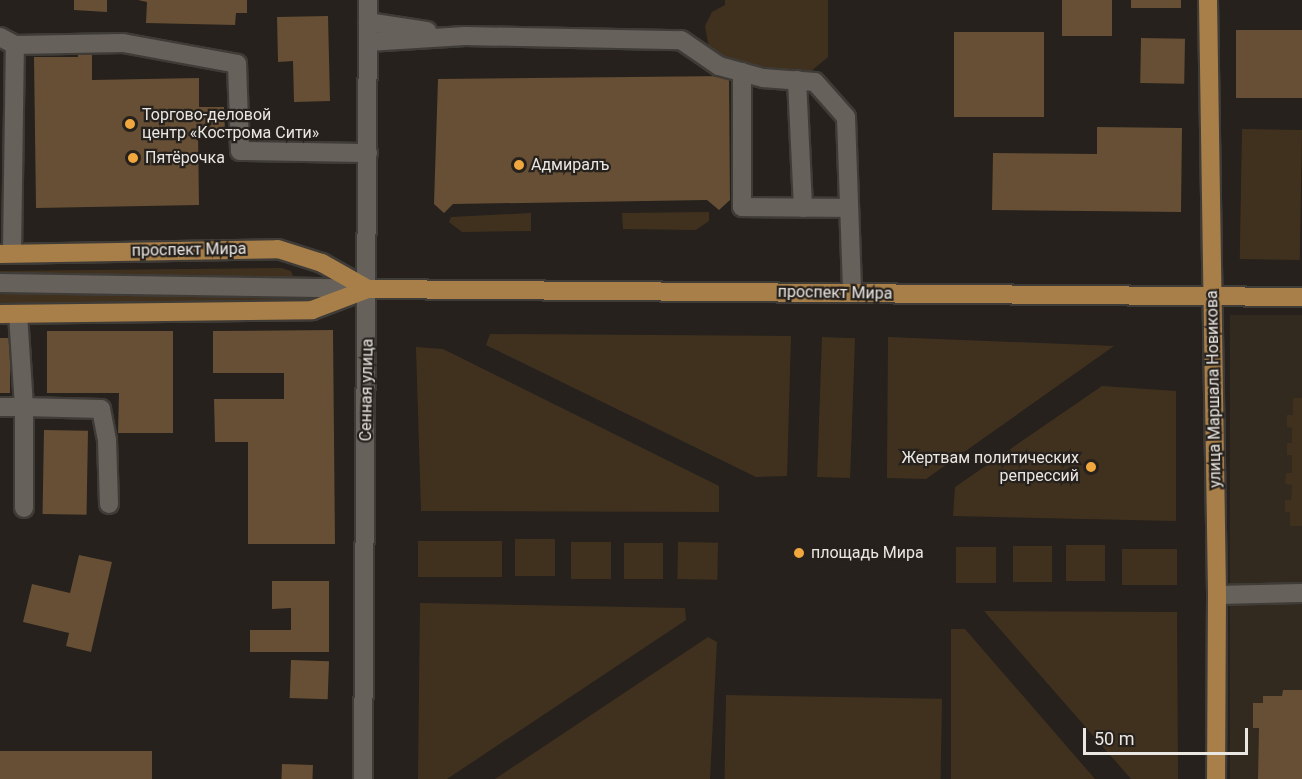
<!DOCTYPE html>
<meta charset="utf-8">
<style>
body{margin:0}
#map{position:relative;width:1302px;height:779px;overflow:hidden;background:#26211c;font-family:Roboto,sans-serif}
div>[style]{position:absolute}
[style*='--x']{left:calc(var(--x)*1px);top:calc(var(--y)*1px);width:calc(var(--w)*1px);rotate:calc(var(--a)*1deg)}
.built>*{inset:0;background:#32291f;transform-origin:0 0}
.green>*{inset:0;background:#40311f;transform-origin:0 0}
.building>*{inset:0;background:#664f34;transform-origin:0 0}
.roads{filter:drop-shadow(2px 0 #3f3b37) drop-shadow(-2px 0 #3f3b37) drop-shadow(0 2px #3f3b37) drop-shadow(0 -2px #3f3b37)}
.minor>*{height:18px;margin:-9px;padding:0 9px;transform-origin:9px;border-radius:9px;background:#67615b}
.major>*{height:18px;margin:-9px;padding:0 9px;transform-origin:9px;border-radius:9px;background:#a87f48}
.dots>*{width:16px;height:16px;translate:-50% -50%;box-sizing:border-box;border:3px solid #26211c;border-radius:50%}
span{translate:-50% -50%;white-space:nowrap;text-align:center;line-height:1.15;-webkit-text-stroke:4.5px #26211c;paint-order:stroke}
.poi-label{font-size:16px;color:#eae7e3}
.left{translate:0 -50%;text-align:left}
.right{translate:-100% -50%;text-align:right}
.street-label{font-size:16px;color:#eae7e3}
.scale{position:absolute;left:1083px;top:728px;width:165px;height:27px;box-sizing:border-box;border:3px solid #eae7e3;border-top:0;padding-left:8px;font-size:18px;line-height:21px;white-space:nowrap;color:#eae7e3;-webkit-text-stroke:4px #26211c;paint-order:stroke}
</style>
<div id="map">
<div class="built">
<div style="left:1230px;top:315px;width:72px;height:464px"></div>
</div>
<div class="green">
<div style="clip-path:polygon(725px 0,828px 0,828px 57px,810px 72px,723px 64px,709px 48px,705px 26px,712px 12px,725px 5px)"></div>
<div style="left:1242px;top:129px;width:60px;height:130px;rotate:1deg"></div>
<div style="clip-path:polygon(709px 212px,709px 221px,696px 230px,623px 229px,622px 213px)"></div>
<div style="clip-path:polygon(531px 213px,531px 231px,462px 232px,449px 222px,451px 217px)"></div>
<div style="clip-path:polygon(282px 268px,291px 271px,299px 292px,285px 303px,0 305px,0 271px)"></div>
<div style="clip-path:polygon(490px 334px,791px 336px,787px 476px,756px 477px,486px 345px)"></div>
<div style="left:822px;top:337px;width:33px;height:140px;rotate:2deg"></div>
<div style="clip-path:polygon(888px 337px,1114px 346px,926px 479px,887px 478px)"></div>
<div style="clip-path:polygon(416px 347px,443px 349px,719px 486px,719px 512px,421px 511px)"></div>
<div style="clip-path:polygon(1102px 386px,1176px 391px,1176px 521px,953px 516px,955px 487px)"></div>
<div style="clip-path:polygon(1293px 398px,1302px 398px,1302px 526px,1290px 526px,1290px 512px,1285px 512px,1285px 500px,1291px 500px,1292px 485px,1285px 484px,1286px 473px,1292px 473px,1292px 455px,1287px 455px,1287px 443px,1292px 443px,1292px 428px,1287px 427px,1287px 415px,1293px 415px)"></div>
<div style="left:515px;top:539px;width:40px;height:37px"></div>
<div style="left:418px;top:541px;width:84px;height:36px"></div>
<div style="left:571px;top:542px;width:40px;height:37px"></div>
<div style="left:678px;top:542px;width:40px;height:37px;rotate:1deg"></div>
<div style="left:624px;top:543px;width:39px;height:36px"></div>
<div style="left:1066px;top:545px;width:39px;height:36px"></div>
<div style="left:1013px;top:546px;width:39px;height:36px"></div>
<div style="left:956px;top:547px;width:40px;height:36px"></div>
<div style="left:1122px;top:549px;width:55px;height:36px"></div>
<div style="clip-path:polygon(420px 603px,685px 608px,686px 620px,447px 779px,418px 779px)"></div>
<div style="clip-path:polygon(984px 611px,1177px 612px,1178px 779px,1131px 779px)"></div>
<div style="clip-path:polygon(951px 629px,965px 629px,1095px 779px,951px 779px)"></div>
<div style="clip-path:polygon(708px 637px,717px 642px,710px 779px,495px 779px)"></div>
<div style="left:726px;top:695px;width:216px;height:84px;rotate:1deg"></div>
</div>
<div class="building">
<div style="clip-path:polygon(74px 0,107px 0,107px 12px,74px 10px)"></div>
<div style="clip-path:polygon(138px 0,247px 0,247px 13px,236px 13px,235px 25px,146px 23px,147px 2px)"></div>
<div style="left:1062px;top:0;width:50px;height:36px"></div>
<div style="left:1131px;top:0;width:50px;height:8px"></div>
<div style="clip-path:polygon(328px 16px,330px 101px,294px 102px,293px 61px,278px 62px,277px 17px)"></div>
<div style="left:1236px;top:30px;width:66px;height:68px"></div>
<div style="left:954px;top:32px;width:90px;height:85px"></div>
<div style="left:1141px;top:38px;width:44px;height:45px;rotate:1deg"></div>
<div style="clip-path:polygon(78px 53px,92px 53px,92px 80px,199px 78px,199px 107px,224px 107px,225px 132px,198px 132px,199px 205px,36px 208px,34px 57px,78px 57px)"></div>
<div style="clip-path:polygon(729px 76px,730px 200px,719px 210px,707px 200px,453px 204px,444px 213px,434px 204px,438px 79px)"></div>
<div style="clip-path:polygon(1097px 127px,1182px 128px,1181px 212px,992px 210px,993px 153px,1097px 154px)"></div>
<div style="clip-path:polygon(333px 330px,335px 544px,248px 544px,248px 442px,215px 442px,214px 399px,284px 399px,284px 373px,213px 373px,213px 331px)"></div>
<div style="clip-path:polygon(47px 331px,173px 331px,173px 433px,118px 433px,119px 393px,47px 393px)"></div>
<div style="left:0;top:338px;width:10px;height:55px"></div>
<div style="left:44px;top:430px;width:44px;height:84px;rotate:1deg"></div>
<div style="clip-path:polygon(79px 555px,112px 562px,91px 652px,66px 646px,69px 633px,23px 622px,32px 584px,70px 593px)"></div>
<div style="clip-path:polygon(272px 581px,329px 581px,329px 652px,250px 652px,250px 630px,291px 630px,291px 608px,272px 609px)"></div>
<div style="left:291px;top:660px;width:38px;height:38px;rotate:2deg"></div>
<div style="clip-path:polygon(1283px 690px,1302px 690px,1302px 779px,1258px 779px,1259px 728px,1253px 728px,1253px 703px,1263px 703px,1263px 696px,1282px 696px)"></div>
<div style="left:0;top:751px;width:152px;height:28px"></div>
<div style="left:282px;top:764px;width:31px;height:15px;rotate:2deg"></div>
</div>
<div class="roads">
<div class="minor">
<div style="--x:368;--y:22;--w:60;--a:8.7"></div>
<div style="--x:0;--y:37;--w:17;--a:28"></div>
<div style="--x:15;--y:45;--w:108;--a:-1.1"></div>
<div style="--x:123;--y:43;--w:116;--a:10.4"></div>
<div style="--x:237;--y:64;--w:87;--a:88"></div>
<div style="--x:240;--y:151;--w:128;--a:0.9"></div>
<div style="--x:368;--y:42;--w:97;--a:-3.5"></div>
<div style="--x:465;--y:36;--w:216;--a:1.1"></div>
<div style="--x:681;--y:40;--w:46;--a:34.4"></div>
<div style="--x:719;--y:66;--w:46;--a:15.3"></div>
<div style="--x:763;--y:78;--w:52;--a:4.4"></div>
<div style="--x:815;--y:82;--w:47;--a:48.5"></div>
<div style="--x:846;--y:117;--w:176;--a:88"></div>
<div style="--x:742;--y:72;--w:135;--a:90"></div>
<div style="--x:742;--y:207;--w:107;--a:0.5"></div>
<div style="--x:797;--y:80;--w:128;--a:87.3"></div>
<div style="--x:12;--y:253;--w:208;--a:-89.2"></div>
<div style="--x:0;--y:283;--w:366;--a:0.9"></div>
<div style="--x:0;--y:407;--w:24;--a:0"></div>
<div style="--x:24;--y:407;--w:93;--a:-93.7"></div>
<div style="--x:24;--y:508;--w:101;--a:-90"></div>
<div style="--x:24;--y:407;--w:77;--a:1.5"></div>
<div style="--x:101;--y:409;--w:32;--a:79"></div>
<div style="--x:107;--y:440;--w:64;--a:88.2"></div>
<div style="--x:1217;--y:595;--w:85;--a:-1.3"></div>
<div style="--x:363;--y:779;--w:779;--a:-89.63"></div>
</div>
<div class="major">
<div style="--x:1208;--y:0;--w:595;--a:89.13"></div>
<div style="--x:1217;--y:595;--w:184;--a:90.3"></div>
<div style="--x:0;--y:254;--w:278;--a:-1"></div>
<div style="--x:278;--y:249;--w:46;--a:17.7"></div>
<div style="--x:322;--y:263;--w:53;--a:29.5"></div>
<div style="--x:0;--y:314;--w:312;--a:-0.7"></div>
<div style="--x:312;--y:310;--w:60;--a:-20.6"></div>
<div style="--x:368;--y:289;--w:934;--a:0.49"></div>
</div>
</div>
<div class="dots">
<div style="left:130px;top:124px;background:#f0a73e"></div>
<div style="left:133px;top:158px;background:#f0a73e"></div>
<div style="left:519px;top:165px;background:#f0a73e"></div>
<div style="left:1091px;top:467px;background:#f0a73e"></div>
<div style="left:799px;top:553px;background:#f0a73e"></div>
</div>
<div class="poi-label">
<span class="left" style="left:142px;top:124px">Торгово-деловой<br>центр «Кострома Сити»</span>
<span class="left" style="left:145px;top:158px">Пятёрочка</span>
<span class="left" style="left:531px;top:165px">Адмиралъ</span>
<span class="right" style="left:1079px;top:467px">Жертвам политических<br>репрессий</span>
<span class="left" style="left:811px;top:553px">площадь Мира</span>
</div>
<div class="street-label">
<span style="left:189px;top:250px;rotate:-1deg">проспект Мира</span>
<span style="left:835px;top:293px;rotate:1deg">проспект Мира</span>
<span style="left:1214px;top:389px;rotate:-91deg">улица Маршала Новикова</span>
<span style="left:367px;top:390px;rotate:-89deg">Сенная улица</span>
</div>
<div class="scale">50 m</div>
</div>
